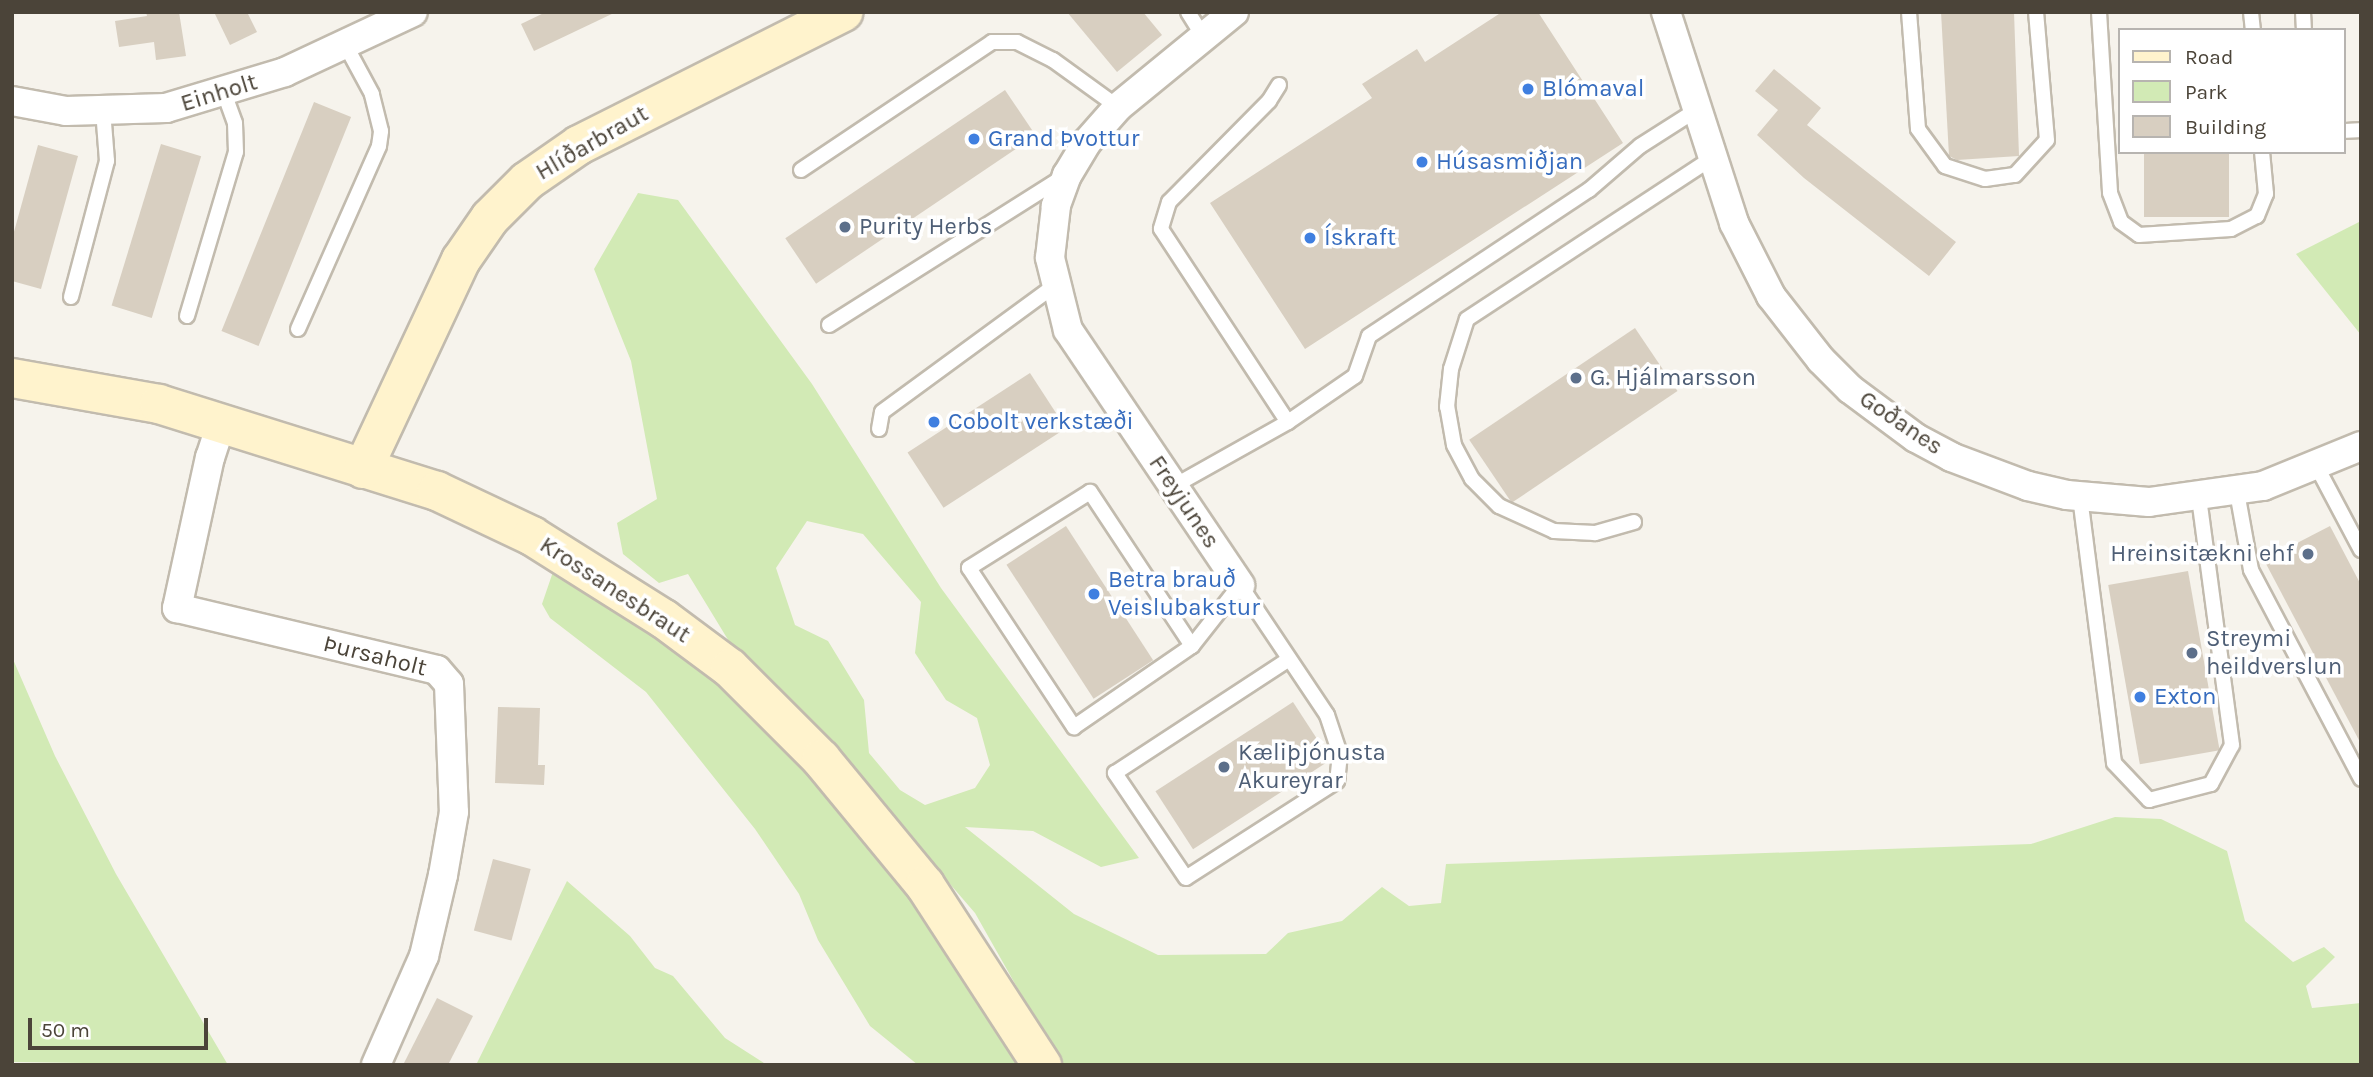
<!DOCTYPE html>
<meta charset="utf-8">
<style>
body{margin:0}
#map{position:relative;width:2373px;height:1077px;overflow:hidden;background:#f6f3ec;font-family:Karla,sans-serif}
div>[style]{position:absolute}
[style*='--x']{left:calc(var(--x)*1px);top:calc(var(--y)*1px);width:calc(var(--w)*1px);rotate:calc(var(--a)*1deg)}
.green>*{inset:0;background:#d2eab5}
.building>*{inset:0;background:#d8cfc1;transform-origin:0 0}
.roads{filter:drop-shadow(2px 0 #c2bbae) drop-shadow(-2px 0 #c2bbae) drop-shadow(0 2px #c2bbae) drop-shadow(0 -2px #c2bbae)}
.lane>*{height:14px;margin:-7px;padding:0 7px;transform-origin:7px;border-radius:7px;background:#fff}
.street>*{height:28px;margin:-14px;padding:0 14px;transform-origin:14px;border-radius:14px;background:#fff}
.secondary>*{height:38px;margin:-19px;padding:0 19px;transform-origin:19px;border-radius:19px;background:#fff3cd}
.dots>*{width:19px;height:19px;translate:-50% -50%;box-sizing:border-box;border:4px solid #fff;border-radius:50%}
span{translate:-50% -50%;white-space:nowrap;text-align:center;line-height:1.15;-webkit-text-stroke:7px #fff;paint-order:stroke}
.shop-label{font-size:24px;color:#366cbe}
.left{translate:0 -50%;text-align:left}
.street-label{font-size:24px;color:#4b4439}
.service-label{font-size:24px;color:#4e5e75}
.right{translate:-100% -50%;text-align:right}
.frame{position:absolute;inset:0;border:14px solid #4b4439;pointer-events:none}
.legend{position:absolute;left:2118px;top:28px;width:228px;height:126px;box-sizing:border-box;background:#fff;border:2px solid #b7b4b0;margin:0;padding:9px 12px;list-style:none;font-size:21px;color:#4b4439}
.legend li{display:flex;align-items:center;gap:14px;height:35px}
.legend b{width:35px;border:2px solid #b7b4b0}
.scale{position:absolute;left:28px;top:1018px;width:180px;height:32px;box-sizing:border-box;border:4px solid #4b4439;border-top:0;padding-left:9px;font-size:21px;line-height:24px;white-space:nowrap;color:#4b4439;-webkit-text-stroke:5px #fff;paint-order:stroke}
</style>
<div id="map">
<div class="green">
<div style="clip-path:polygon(evenodd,638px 193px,678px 200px,812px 384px,941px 588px,1139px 858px,1101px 867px,1033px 831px,965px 827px,1074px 914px,1158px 955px,1266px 954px,1288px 933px,1342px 921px,1382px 887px,1409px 906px,1441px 903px,1446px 864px,2031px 844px,2115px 817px,2161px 819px,2227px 851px,2245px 921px,2293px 962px,2324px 947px,2335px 957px,2306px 986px,2312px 1008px,2361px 1003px,2361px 1065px,1061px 1065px,975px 913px,843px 760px,730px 643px,688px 574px,659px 583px,623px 554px,617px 523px,657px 499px,631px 361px,594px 269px,638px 193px,807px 521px,863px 534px,921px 602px,915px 653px,946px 700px,977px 718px,990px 765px,975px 788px,925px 805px,900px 790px,869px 753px,864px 700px,828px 641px,795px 625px,776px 568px,807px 521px)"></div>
<div style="clip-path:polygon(2361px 221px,2361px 335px,2296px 254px)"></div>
<div style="clip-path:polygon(556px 563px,685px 654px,803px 756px,922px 900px,1033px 1065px,918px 1065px,870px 1026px,818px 940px,799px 894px,755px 829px,646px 692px,550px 618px,542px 604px)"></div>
<div style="clip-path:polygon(12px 657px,55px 756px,116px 874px,228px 1065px,12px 1062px)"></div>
<div style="clip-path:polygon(567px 881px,630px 936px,655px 968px,673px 976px,725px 1038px,767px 1065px,476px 1065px)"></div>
</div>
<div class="building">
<div style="clip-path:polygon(146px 12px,179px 12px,186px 56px,156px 60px,154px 42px,119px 47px,115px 21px,147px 16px)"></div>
<div style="clip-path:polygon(214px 12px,247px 12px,257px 32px,230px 45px)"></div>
<div style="clip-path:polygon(546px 12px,616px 12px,534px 51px,521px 24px)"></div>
<div style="clip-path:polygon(1067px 12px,1143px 12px,1162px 35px,1117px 72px)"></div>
<div style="clip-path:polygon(1502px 12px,1538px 12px,1623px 143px,1305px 349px,1210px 203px,1372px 98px,1362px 84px,1417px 49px,1425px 62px)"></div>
<div style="clip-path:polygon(1941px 12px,2014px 12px,2019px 156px,1957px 160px,1949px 156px)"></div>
<div style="clip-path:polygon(1774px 69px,1821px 108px,1807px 125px,1956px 242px,1929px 276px,1804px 178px,1757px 135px,1778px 110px,1755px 91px)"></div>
<div style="left:1005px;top:90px;width:55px;height:265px;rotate:56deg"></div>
<div style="left:314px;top:102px;width:40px;height:247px;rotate:22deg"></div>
<div style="left:161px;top:144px;width:42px;height:169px;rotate:17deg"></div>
<div style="clip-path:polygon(38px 145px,78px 156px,41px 289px,12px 281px,12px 239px)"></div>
<div style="left:2144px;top:152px;width:85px;height:65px"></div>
<div style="left:1635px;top:328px;width:76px;height:200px;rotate:56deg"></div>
<div style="left:1030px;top:373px;width:66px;height:146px;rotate:57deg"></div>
<div style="left:1066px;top:526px;width:160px;height:71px;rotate:57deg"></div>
<div style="clip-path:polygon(2330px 526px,2361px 585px,2361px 744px,2264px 560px)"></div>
<div style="left:2188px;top:571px;width:182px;height:81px;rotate:80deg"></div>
<div style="left:1293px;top:702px;width:69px;height:164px;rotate:57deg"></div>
<div style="clip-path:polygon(498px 707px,540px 708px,538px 765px,545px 765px,544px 785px,495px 783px)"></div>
<div style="left:493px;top:859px;width:39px;height:74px;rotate:15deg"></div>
<div style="clip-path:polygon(437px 998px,473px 1016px,448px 1065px,403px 1065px)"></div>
</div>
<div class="roads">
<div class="lane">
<div style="--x:1188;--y:12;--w:28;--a:58"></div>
<div style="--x:1909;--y:12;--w:117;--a:85.6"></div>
<div style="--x:1918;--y:129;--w:46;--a:53.9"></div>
<div style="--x:1945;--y:166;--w:42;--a:18"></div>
<div style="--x:1985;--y:179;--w:30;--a:-8"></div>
<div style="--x:2015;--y:175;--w:47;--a:-47.6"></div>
<div style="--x:2047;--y:140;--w:128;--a:-94.9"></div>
<div style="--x:2099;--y:12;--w:181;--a:86.5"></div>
<div style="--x:2110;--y:193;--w:31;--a:69"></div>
<div style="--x:2121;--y:222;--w:22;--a:36"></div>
<div style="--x:2139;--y:235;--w:92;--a:-3.7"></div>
<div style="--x:2231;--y:229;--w:29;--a:-27"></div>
<div style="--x:2257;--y:216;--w:24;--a:-68"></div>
<div style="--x:2266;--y:194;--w:42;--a:-95.4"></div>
<div style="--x:2251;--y:12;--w:18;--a:84"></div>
<div style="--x:2303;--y:12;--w:18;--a:87"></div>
<div style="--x:1279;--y:85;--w:19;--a:122"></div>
<div style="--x:1269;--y:101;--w:142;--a:134.7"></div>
<div style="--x:1169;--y:202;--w:28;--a:107"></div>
<div style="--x:1161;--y:229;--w:231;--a:56.7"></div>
<div style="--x:2343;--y:131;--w:18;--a:-3"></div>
<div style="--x:801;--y:170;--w:230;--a:-33.8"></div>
<div style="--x:992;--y:42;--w:25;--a:0"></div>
<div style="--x:1017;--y:42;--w:40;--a:26.6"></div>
<div style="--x:1053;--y:60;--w:80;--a:35.9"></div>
<div style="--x:71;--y:297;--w:141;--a:-75.2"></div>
<div style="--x:107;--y:161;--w:51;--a:-94.5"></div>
<div style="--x:187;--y:316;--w:171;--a:-73.4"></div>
<div style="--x:236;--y:152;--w:29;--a:-92"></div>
<div style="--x:235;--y:123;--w:32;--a:-110"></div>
<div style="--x:829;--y:325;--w:277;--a:-32.3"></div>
<div style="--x:298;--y:329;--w:200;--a:-66.1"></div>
<div style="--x:379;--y:146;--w:15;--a:-82"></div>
<div style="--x:381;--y:131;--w:38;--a:-104"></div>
<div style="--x:372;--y:94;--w:57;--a:-118.4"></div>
<div style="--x:879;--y:429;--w:17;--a:-80"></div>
<div style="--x:882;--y:412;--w:213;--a:-36.2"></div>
<div style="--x:2317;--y:467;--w:94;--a:62.1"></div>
<div style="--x:1174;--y:486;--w:131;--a:-29.3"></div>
<div style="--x:1288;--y:422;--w:81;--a:-34.5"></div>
<div style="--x:1355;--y:376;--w:42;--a:-70.7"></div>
<div style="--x:1369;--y:336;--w:264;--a:-33.6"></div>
<div style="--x:1589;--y:190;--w:67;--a:-40.8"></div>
<div style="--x:1640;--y:146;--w:69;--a:-32.5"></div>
<div style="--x:2237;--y:492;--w:79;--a:79.8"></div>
<div style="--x:2251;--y:570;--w:236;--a:62.2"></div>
<div style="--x:2080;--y:497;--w:268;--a:82.7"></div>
<div style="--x:2114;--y:763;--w:51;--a:46.6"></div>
<div style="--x:2149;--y:800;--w:64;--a:-14.5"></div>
<div style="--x:2211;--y:784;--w:44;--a:-61.7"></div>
<div style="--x:2232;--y:745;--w:249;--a:-97.6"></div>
<div style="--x:1634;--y:522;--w:41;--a:164.2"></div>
<div style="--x:1595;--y:533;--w:41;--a:-177.2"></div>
<div style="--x:1554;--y:531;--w:60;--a:-155.6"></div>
<div style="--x:1499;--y:506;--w:38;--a:-135"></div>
<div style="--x:1472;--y:479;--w:38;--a:-118"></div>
<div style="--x:1454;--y:445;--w:39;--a:-100"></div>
<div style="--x:1447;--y:407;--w:38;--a:-84"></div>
<div style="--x:1451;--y:369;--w:52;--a:-72.3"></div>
<div style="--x:1467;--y:319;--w:293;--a:-33.3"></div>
<div style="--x:1192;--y:646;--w:185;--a:-123.5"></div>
<div style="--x:1090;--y:492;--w:143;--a:147.9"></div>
<div style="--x:969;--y:568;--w:191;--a:56.6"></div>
<div style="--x:1074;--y:727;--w:143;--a:-34.5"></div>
<div style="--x:1192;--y:646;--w:78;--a:-51.8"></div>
<div style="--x:1240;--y:585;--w:156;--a:56.2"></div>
<div style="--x:1327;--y:715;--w:41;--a:71.6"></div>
<div style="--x:1340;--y:754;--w:27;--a:96"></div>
<div style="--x:1337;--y:781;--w:179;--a:147.3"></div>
<div style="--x:1186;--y:878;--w:127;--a:-124.1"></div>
<div style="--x:1115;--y:773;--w:208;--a:-33.2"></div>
</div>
<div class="street">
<div style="--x:1234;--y:12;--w:150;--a:140.7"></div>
<div style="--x:1118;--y:107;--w:47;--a:131.5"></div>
<div style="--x:1087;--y:142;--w:39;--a:121"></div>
<div style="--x:1067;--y:175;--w:33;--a:110"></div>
<div style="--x:1056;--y:206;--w:52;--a:96.6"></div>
<div style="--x:1050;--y:258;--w:74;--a:76"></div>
<div style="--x:1068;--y:330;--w:308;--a:56"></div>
<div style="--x:1666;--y:12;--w:222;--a:72.1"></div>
<div style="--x:1734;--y:223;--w:82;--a:63.1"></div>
<div style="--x:1771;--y:296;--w:81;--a:52"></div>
<div style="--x:1821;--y:360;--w:41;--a:45"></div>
<div style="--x:1850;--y:389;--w:82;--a:36.6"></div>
<div style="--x:1916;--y:438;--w:40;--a:28"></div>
<div style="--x:1951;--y:457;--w:82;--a:20.6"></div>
<div style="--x:2028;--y:486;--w:40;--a:13"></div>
<div style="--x:2067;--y:495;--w:82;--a:4.9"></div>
<div style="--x:2149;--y:502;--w:115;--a:-8"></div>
<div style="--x:2263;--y:486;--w:106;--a:-22.2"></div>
<div style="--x:12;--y:101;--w:55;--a:10.5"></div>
<div style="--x:66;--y:111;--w:100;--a:-1.7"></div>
<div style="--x:166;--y:108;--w:124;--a:-16.8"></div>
<div style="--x:285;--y:72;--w:141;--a:-25.1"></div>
<div style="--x:221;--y:424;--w:35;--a:108"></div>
<div style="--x:210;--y:457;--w:155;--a:102.3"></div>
<div style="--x:177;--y:608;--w:267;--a:13.4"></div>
<div style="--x:437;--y:670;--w:18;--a:49"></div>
<div style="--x:449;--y:684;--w:128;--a:87.8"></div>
<div style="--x:454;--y:812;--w:64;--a:99.9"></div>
<div style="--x:443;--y:875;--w:83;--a:103.2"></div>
<div style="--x:424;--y:956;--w:119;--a:113.8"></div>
</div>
<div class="secondary">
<div style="--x:12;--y:378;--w:149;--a:10"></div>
<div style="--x:159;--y:404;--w:291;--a:17.4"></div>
<div style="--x:437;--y:491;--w:105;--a:25.3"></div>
<div style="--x:532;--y:536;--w:156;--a:32.2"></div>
<div style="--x:664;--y:619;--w:82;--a:36.6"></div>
<div style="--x:730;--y:668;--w:129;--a:45"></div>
<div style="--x:821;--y:759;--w:163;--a:50.5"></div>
<div style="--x:925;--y:885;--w:215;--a:57"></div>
<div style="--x:363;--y:469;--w:231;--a:-64.9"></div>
<div style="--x:461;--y:260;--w:51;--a:-55.4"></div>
<div style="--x:490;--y:218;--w:52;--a:-45"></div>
<div style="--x:527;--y:181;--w:63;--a:-34.7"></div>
<div style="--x:579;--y:145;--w:296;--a:-26.7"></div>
</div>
</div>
<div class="dots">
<div style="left:1528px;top:89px;background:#3f7fe0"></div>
<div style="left:974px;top:139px;background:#3f7fe0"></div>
<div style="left:1422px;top:162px;background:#3f7fe0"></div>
<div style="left:845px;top:227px;background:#5c6f8a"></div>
<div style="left:1310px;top:238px;background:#3f7fe0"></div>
<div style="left:1576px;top:378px;background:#5c6f8a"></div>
<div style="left:934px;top:422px;background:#3f7fe0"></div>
<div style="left:2308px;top:554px;background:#5c6f8a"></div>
<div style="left:1094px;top:594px;background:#3f7fe0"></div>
<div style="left:2192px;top:653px;background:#5c6f8a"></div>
<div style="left:2140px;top:697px;background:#3f7fe0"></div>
<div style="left:1224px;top:767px;background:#5c6f8a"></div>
</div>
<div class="shop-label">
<span class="left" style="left:1542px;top:89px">Blómaval</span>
<span class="left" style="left:988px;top:139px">Grand Þvottur</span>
<span class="left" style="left:1436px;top:162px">Húsasmiðjan</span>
<span class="left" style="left:1324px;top:238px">Ískraft</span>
<span class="left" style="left:948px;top:422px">Cobolt verkstæði</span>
<span class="left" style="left:1108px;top:594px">Betra brauð<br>Veislubakstur</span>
<span class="left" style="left:2154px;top:697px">Exton</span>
</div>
<div class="street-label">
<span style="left:219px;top:93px;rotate:-17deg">Einholt</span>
<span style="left:592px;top:143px;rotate:-30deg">Hlíðarbraut</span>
<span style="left:1901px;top:423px;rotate:34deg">Goðanes</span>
<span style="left:1184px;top:502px;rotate:56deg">Freyjunes</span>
<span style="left:615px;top:590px;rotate:33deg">Krossanesbraut</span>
<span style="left:375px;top:656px;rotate:14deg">Þursaholt</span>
</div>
<div class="service-label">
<span class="left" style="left:859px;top:227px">Purity Herbs</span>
<span class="left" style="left:1590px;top:378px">G. Hjálmarsson</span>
<span class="right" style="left:2294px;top:554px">Hreinsitækni ehf</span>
<span class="left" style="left:2206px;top:653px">Streymi<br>heildverslun</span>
<span class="left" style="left:1238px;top:767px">Kæliþjónusta<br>Akureyrar</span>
</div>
<div class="frame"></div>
<ul class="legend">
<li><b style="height:9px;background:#fff3cd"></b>Road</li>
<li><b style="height:19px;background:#d2eab5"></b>Park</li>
<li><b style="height:19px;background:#d8cfc1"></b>Building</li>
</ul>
<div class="scale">50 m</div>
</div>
